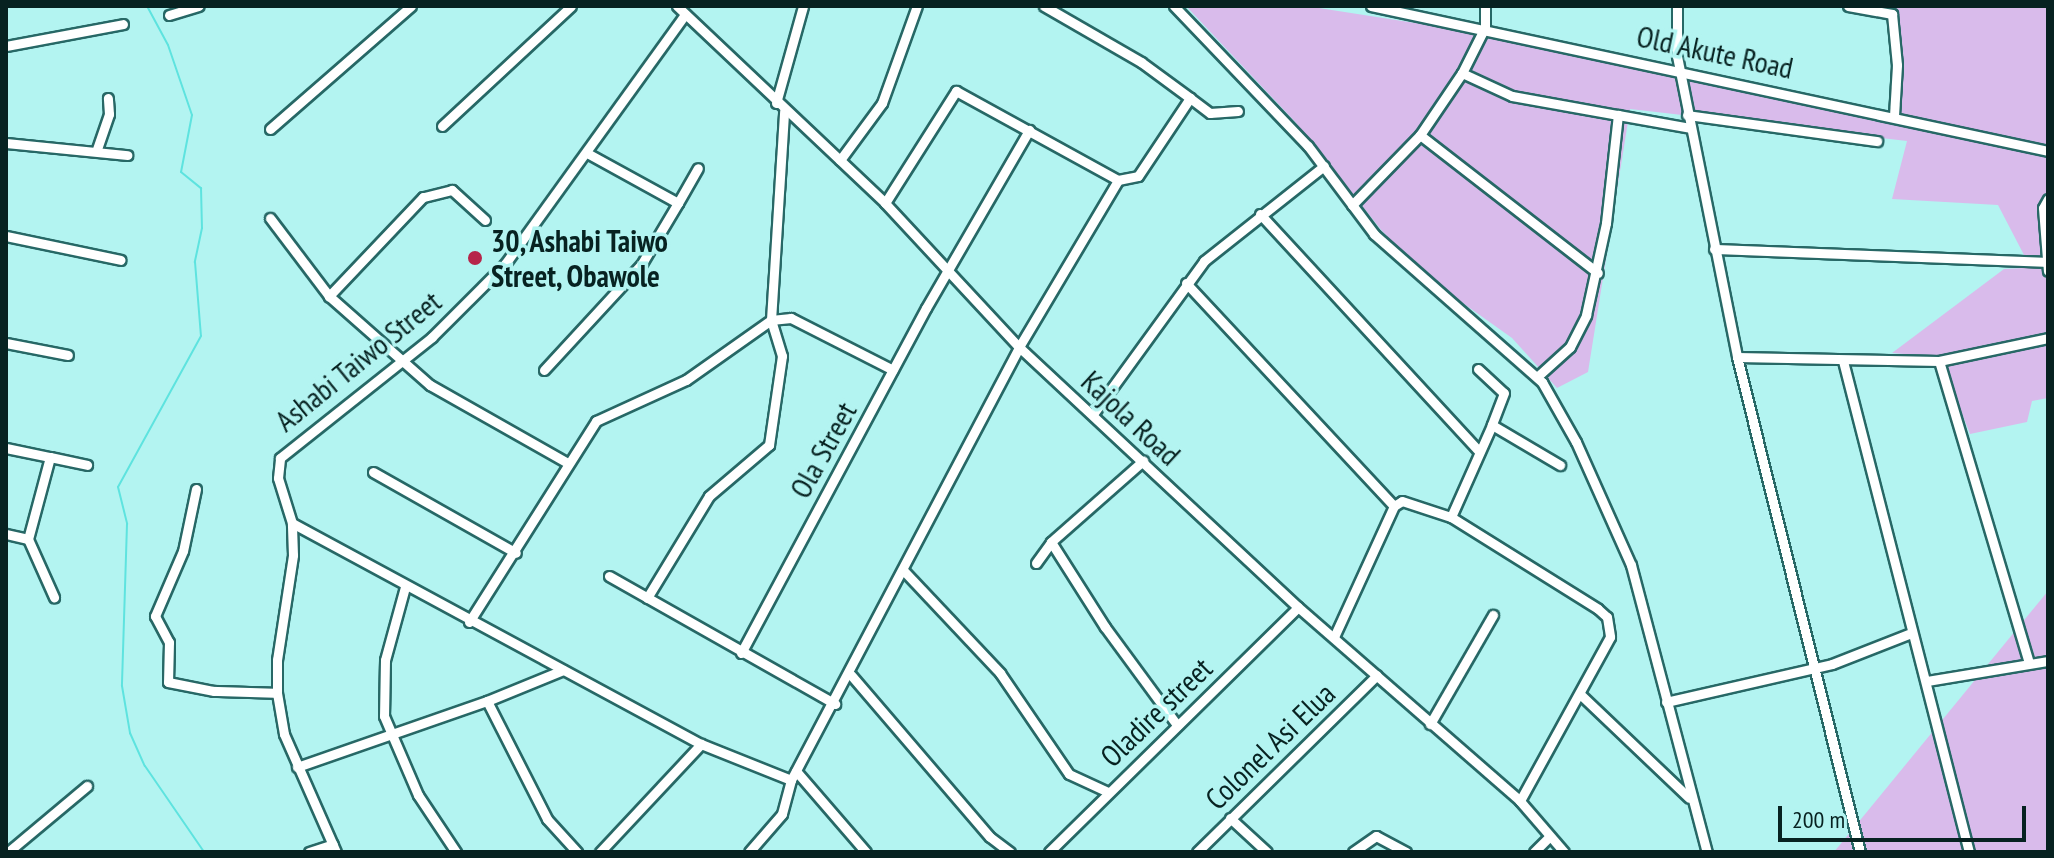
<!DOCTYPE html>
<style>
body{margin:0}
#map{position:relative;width:2054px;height:858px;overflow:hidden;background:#b3f4f1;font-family:"PT Sans Narrow",sans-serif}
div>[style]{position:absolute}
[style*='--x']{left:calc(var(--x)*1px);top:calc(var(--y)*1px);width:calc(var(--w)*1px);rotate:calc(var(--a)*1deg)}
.green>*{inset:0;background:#d9bbeb}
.stream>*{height:2px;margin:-1px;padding:0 1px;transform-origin:1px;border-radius:1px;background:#5ee3df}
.roads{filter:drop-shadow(2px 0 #276866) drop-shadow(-2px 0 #276866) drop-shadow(0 2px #276866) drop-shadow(0 -2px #276866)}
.minor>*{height:9px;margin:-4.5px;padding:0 4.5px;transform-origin:4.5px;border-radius:4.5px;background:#fff}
.dots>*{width:22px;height:22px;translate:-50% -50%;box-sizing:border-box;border:4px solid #b3f4f1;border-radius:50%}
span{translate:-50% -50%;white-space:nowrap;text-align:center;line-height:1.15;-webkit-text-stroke:7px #b3f4f1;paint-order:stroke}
.street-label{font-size:30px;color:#072221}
.poi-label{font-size:30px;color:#072221;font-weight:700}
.left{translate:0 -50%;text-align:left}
.frame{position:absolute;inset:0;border:8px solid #072221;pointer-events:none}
.scale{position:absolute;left:1778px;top:806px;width:248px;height:36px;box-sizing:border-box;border:4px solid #072221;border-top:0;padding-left:10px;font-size:24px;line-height:28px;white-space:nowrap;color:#072221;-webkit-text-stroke:6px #b3f4f1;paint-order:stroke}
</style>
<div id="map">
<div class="green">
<div style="clip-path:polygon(1186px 6px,1306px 6px,1486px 34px,1893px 125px,1899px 20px,1846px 6px,2048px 6px,2048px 398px,2032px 401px,2027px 422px,1970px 434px,1940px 357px,1892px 353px,2004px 269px,2046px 267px,2024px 255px,1998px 205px,1892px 199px,1907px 141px,1630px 109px,1588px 372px,1557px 388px,1512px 338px,1429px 279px,1382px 231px,1296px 123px)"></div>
<div style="clip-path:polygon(2048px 591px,2048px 852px,1834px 852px)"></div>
</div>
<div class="stream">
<div style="--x:147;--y:6;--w:44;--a:61.7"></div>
<div style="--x:168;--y:45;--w:74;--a:71.1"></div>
<div style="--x:192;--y:115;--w:58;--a:100.9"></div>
<div style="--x:181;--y:172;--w:26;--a:39"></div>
<div style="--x:201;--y:188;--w:40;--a:88.6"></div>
<div style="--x:202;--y:228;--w:35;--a:102"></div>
<div style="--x:195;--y:262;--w:74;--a:85.4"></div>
<div style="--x:201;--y:336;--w:172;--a:118.8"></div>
<div style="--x:118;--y:487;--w:38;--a:76"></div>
<div style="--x:127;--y:524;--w:162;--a:91.8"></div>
<div style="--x:122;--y:686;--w:48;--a:80.3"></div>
<div style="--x:130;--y:733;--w:36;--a:66"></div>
<div style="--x:145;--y:766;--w:104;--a:55.5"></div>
</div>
<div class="roads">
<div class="minor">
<div style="--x:677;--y:6;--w:286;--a:43.4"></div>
<div style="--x:885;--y:203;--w:197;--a:47.1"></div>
<div style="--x:1019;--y:347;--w:381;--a:43"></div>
<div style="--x:1298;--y:607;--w:295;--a:41.1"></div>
<div style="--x:1520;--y:801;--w:67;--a:49.2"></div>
<div style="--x:1174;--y:6;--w:194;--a:46.3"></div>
<div style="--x:1308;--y:146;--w:110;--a:53.1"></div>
<div style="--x:1374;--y:234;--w:224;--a:41.4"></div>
<div style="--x:1542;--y:382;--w:69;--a:60.5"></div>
<div style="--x:1576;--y:442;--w:135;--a:65.9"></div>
<div style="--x:1631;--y:565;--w:297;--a:75.2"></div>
<div style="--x:1371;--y:6;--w:692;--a:12.09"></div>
<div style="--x:1677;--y:6;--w:50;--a:90"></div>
<div style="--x:1677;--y:56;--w:307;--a:78.7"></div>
<div style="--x:1737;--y:357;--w:510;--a:76.05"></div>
<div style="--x:1848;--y:6;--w:45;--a:10.3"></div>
<div style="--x:1892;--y:14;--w:51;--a:84.4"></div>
<div style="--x:1897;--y:65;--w:50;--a:93.4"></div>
<div style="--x:169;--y:15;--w:31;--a:-17"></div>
<div style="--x:6;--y:46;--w:119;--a:-10.6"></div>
<div style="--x:1462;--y:73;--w:51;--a:-63.4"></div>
<div style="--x:1485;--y:27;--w:21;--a:-90"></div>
<div style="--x:1190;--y:98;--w:25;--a:37"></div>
<div style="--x:1210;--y:113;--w:28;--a:-4"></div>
<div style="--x:776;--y:103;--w:101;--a:-74.4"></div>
<div style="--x:1687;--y:115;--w:192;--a:7.8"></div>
<div style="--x:442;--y:126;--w:176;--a:-42.9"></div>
<div style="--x:270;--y:129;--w:187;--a:-41.1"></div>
<div style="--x:1420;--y:135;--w:225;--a:37.8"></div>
<div style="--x:6;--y:143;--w:122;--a:5.7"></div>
<div style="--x:97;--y:149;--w:37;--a:-71"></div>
<div style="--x:109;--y:114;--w:16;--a:-94"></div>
<div style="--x:840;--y:160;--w:71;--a:-53.6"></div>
<div style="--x:882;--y:103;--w:103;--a:-70.2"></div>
<div style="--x:2048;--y:199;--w:10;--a:119"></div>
<div style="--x:2043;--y:208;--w:63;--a:85.5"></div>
<div style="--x:678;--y:203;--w:40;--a:-60.3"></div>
<div style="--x:885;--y:203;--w:133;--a:-57.6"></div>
<div style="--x:956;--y:91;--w:185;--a:28.8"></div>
<div style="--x:1352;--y:205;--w:98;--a:-45.8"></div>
<div style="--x:1420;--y:135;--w:75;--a:-55.9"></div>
<div style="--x:1462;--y:73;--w:55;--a:24.7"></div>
<div style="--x:1512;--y:96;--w:108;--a:10.2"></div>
<div style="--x:1260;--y:214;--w:321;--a:47.3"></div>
<div style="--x:270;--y:218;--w:98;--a:52.9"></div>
<div style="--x:485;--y:220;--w:45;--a:-137.7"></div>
<div style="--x:452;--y:190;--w:30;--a:166"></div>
<div style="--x:423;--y:197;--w:137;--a:133.5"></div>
<div style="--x:329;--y:296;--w:135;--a:41.4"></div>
<div style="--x:430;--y:385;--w:159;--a:29.5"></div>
<div style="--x:6;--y:236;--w:117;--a:11.8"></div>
<div style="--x:1714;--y:249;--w:331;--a:2.2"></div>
<div style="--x:1186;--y:283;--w:305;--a:47"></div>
<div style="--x:6;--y:343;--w:63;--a:11"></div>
<div style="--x:1737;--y:357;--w:202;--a:1.1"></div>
<div style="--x:1939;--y:361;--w:111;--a:-11.9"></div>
<div style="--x:1843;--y:361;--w:507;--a:75.61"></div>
<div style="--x:1939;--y:361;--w:315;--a:73.4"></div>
<div style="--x:1478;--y:369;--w:35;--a:43"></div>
<div style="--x:1504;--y:393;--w:34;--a:111"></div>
<div style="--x:544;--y:370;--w:143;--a:-47.3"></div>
<div style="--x:641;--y:265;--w:72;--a:-59.2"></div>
<div style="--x:678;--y:203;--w:102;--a:-151.2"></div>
<div style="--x:1538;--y:376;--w:43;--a:-42.2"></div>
<div style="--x:1570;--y:347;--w:36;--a:-63"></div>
<div style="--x:1586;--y:315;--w:94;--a:-77.7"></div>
<div style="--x:1606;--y:223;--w:109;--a:-83.7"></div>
<div style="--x:1618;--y:115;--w:73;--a:10.2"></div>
<div style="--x:1093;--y:414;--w:189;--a:-54"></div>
<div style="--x:1204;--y:261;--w:153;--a:-38.4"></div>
<div style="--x:6;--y:448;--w:45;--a:11.6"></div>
<div style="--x:50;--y:457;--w:85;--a:105"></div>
<div style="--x:28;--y:539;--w:23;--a:-167"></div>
<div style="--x:50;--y:457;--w:38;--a:12"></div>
<div style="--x:373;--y:472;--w:164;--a:29.5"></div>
<div style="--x:196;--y:489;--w:63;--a:101.8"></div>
<div style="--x:183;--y:551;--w:71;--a:113.3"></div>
<div style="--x:155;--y:616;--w:30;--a:62"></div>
<div style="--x:169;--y:642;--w:40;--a:91.4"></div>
<div style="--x:168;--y:682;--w:47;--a:11.1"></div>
<div style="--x:214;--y:691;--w:63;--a:1.8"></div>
<div style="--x:1451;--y:517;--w:101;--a:-66"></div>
<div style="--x:1492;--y:425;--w:79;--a:30.5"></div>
<div style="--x:292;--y:523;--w:465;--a:28.4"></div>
<div style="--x:701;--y:744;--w:97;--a:21.8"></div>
<div style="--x:791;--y:780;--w:35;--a:105"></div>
<div style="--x:782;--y:814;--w:50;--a:131"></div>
<div style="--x:28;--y:539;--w:64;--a:65.9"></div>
<div style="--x:1051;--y:542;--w:101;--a:57.6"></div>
<div style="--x:1105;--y:627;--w:122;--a:53.7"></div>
<div style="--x:1036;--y:563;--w:26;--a:-54"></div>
<div style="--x:1051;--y:542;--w:123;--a:-41.4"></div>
<div style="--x:904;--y:571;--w:140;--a:46.7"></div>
<div style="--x:1000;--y:673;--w:122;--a:55.7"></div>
<div style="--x:1069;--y:774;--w:43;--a:24.8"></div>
<div style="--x:609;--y:576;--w:260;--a:29.5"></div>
<div style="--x:405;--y:587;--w:76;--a:105.3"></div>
<div style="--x:385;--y:660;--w:56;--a:91"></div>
<div style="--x:384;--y:716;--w:86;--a:66.7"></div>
<div style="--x:418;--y:795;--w:69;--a:56.3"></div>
<div style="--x:647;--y:598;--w:119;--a:-58.7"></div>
<div style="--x:709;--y:496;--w:79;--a:-40.4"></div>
<div style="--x:769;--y:445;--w:90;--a:-81.7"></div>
<div style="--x:782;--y:356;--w:38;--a:-107"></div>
<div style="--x:771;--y:320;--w:20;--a:-6"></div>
<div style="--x:791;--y:318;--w:114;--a:27"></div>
<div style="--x:469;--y:622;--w:238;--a:-57.7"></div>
<div style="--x:596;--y:421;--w:99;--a:-24.5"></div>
<div style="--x:686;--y:380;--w:104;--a:-35.2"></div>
<div style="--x:771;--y:320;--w:209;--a:-86.4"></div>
<div style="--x:1334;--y:637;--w:144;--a:-65.4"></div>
<div style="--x:1394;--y:506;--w:9;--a:-32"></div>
<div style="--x:1402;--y:501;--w:52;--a:18.1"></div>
<div style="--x:1451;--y:517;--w:173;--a:32"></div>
<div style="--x:1598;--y:609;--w:12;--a:42"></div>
<div style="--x:1607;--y:617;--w:20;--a:81"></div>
<div style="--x:1610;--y:637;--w:187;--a:118.8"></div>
<div style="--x:741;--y:653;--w:391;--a:-61.8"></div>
<div style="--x:926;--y:308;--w:206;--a:-59.9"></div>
<div style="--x:563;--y:670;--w:82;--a:157.8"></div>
<div style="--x:487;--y:701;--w:132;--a:63"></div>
<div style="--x:547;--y:819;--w:45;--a:47.7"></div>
<div style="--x:851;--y:675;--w:213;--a:49.4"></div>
<div style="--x:990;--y:837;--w:25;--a:37"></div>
<div style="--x:1927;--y:681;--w:123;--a:-9.4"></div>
<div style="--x:1581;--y:695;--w:149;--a:43.6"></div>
<div style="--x:1666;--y:702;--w:170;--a:-12.9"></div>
<div style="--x:1832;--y:664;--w:85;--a:-21.4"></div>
<div style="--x:1430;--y:724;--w:126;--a:-60"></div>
<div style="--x:297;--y:767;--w:201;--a:-19.2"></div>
<div style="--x:796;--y:771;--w:107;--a:49.2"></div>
<div style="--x:791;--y:780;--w:489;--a:-62.2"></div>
<div style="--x:1019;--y:347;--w:194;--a:-59.3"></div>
<div style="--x:1118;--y:180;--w:20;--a:-11"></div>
<div style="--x:1138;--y:176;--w:94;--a:-56.3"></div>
<div style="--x:1190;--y:98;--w:61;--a:-143.7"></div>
<div style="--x:1141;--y:62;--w:112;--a:-150"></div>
<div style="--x:1230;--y:818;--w:50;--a:42.6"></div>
<div style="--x:8;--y:852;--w:103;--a:-39.9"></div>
<div style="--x:309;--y:852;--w:25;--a:-18"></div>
<div style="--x:336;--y:852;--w:129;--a:-113.8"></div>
<div style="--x:284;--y:734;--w:42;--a:-99.7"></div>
<div style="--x:277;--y:693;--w:33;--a:-90"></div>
<div style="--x:277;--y:660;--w:106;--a:-81.3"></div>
<div style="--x:293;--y:555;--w:32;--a:-92"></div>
<div style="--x:292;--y:523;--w:47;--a:-107.3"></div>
<div style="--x:278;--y:478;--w:20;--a:-84"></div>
<div style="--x:280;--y:458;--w:194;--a:-38.5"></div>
<div style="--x:432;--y:337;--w:103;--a:-45"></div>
<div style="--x:505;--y:264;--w:308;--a:-54.2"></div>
<div style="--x:600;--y:852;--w:148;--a:-46.9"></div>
<div style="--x:1049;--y:852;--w:349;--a:-44.5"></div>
<div style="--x:1197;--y:852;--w:252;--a:-44.5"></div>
<div style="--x:1353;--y:852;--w:28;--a:-35"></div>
<div style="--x:1376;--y:836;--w:34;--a:28"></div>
<div style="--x:1534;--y:852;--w:21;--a:-45"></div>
</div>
</div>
<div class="dots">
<div style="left:475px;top:258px;background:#b6254a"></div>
</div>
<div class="street-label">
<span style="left:1715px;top:52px;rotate:12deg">Old Akute Road</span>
<span style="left:358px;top:361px;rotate:-39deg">Ashabi Taiwo Street</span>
<span style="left:1131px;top:418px;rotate:43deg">Kajola Road</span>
<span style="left:823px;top:450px;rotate:-61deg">Ola Street</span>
<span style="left:1156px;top:712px;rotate:-44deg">Oladire street</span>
<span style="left:1270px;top:746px;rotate:-44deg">Colonel Asi Elua</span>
</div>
<div class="poi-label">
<span class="left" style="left:491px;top:258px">30, Ashabi Taiwo<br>Street, Obawole</span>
</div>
<div class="frame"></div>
<div class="scale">200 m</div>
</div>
